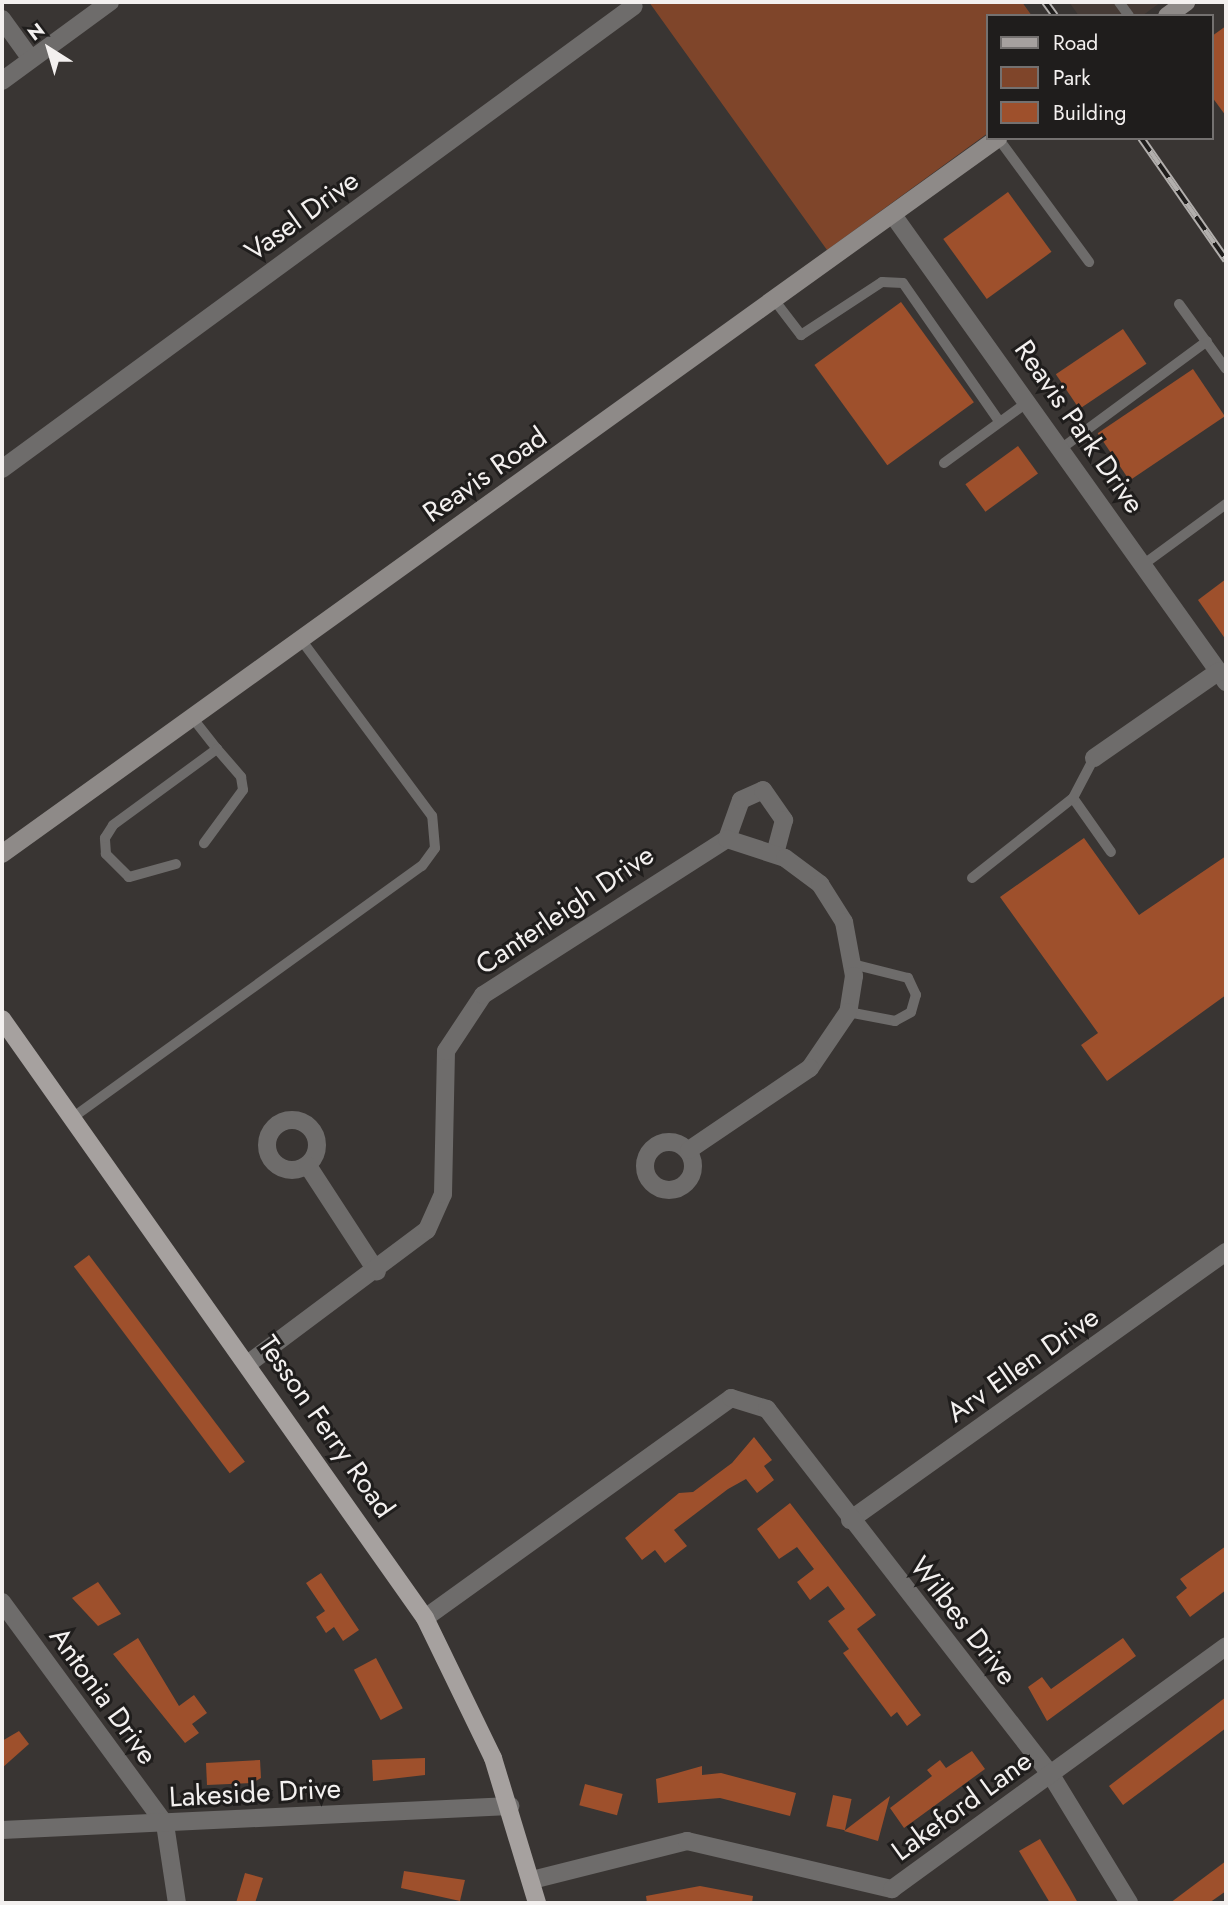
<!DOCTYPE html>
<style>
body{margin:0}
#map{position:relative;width:1228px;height:1905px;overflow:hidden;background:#393533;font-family:Jost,sans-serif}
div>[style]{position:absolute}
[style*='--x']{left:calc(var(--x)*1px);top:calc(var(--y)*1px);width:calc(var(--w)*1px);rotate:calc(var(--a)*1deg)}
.built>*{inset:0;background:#463b36}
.green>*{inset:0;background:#7f452a}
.building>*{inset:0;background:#9e502c;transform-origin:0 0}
.lane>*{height:10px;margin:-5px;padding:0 5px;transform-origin:5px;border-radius:5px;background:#6e6c6b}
.street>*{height:18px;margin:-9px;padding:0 9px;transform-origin:9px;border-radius:9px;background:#6e6c6b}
.street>.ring{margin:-9px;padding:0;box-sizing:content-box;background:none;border:18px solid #6e6c6b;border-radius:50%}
.secondary>*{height:18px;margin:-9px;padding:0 9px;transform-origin:9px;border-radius:9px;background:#8e8a88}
.primary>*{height:18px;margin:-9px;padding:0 9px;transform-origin:9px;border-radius:9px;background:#a6a19f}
.rail>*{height:8px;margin-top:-4px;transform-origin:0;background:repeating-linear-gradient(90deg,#1f1d1c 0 16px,#b2afad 0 32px);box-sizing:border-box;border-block:2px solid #b2afad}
span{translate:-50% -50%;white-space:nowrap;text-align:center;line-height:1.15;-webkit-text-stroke:6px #1f1d1c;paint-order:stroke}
.street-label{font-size:28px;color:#f3f0ef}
.frame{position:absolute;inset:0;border:4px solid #f3f0ef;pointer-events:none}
.legend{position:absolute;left:986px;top:14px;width:228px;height:126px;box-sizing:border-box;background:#1f1d1c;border:2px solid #747170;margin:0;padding:9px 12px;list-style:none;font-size:21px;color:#f3f0ef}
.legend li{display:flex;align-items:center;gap:14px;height:35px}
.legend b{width:35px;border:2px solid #747170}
.north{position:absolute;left:14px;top:14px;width:70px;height:70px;-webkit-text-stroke:5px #1f1d1c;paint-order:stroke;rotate:323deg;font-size:19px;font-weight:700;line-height:28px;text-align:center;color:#f3f0ef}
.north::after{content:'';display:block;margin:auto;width:24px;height:32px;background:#f3f0ef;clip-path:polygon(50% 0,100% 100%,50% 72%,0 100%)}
</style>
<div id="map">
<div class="built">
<div style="clip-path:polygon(1069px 2px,1161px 2px,1142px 16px,1079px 16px)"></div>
</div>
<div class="green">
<div style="clip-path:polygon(649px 2px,1022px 2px,1032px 16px,988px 16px,988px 133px,827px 250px)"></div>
</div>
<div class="building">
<div style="clip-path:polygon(1226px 26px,1226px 116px,1212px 97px,1212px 36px)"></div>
<div style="left:1008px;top:192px;width:74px;height:80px;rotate:54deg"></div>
<div style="left:901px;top:302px;width:124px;height:107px;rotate:54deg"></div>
<div style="left:1123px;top:329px;width:42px;height:81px;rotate:56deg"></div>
<div style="left:1193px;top:369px;width:57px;height:115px;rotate:56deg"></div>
<div style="left:1018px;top:446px;width:34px;height:65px;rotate:54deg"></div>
<div style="clip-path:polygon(1226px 579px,1226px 640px,1198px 600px)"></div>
<div style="clip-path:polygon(1084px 838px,1139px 915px,1226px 856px,1226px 995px,1107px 1081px,1081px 1045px,1098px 1033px,1000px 897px)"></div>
<div style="left:89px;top:1255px;width:259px;height:19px;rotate:53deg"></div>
<div style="clip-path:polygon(754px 1437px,772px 1460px,764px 1466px,774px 1480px,757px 1493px,746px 1479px,728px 1489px,674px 1530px,687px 1546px,665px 1563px,655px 1550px,642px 1560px,625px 1538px,679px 1493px,693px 1492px,732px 1463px)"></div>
<div style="clip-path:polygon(790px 1503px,876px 1615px,857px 1629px,921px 1715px,907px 1726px,897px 1712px,891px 1717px,843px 1653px,849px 1649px,828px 1621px,845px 1609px,828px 1586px,810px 1600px,797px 1582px,814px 1569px,797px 1547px,779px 1559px,757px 1529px)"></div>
<div style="clip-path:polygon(1226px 1546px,1226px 1590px,1190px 1617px,1176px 1597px,1187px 1588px,1180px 1579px)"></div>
<div style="clip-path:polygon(321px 1573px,359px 1630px,343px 1641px,334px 1627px,326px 1633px,316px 1617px,325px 1611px,306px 1583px)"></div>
<div style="clip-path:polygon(98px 1582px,121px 1614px,98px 1626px,72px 1598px)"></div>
<div style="clip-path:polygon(138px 1638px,179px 1706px,194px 1695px,207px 1713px,192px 1724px,199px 1733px,185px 1743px,113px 1654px)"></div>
<div style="clip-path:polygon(1123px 1638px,1136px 1656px,1047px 1721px,1028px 1687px,1042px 1677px,1051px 1689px)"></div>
<div style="left:376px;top:1658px;width:57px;height:25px;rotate:62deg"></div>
<div style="clip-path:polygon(1226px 1697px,1226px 1728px,1123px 1805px,1109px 1786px)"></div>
<div style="clip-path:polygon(19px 1731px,29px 1744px,2px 1768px,2px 1741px)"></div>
<div style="clip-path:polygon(972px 1751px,985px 1769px,904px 1828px,890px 1808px,932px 1776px,927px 1770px,940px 1760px,946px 1768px)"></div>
<div style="clip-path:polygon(425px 1758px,425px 1775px,373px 1781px,372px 1760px)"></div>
<div style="clip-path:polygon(260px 1760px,261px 1778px,252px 1783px,207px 1785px,206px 1763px)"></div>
<div style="clip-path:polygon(702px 1766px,702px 1775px,721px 1773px,796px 1793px,790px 1816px,720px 1798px,658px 1803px,656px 1779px)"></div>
<div style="left:585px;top:1784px;width:39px;height:22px;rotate:15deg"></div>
<div style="left:833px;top:1795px;width:19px;height:32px;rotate:12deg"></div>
<div style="clip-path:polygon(890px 1796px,878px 1841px,844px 1831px)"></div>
<div style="clip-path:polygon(1040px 1839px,1069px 1887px,1078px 1903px,1050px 1903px,1019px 1851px)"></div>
<div style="clip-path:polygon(1226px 1861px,1226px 1891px,1209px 1903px,1170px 1903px)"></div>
<div style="clip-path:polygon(404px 1871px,465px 1880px,460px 1901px,401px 1888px)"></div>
<div style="clip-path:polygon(245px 1873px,263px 1878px,255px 1903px,236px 1903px)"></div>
<div style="clip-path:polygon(700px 1886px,753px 1896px,752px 1903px,647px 1903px,646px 1896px)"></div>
</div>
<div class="lane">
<div style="--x:1119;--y:2;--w:17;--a:54"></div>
<div style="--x:998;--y:138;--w:154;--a:53.7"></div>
<div style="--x:775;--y:301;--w:43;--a:52.6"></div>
<div style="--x:801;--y:335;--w:97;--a:-33.2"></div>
<div style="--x:882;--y:282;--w:21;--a:3"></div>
<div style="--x:903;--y:283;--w:168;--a:55.2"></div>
<div style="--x:1179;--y:304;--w:80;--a:54.1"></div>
<div style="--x:1062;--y:448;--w:180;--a:-36.4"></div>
<div style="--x:944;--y:463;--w:105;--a:-36.1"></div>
<div style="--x:1144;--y:564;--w:102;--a:-36.2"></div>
<div style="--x:191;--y:716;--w:42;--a:51.8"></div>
<div style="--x:1073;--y:798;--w:66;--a:54.9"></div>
<div style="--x:176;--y:864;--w:49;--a:164.5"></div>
<div style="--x:129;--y:877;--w:33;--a:-135"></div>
<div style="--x:106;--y:854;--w:16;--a:-94"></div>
<div style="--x:105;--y:838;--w:15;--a:-58"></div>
<div style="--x:113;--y:825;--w:129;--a:-36.2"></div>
<div style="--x:217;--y:749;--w:37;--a:49"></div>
<div style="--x:241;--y:777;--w:13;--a:81"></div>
<div style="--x:243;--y:790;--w:66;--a:126.3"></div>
<div style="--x:972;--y:878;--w:129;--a:-38.4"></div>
<div style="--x:1073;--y:798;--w:45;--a:-62.3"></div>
<div style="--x:848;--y:1012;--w:48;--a:10.8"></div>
<div style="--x:895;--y:1021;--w:18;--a:-29"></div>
<div style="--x:911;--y:1012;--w:18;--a:-74"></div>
<div style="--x:916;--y:995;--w:19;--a:-115"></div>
<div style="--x:908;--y:978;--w:58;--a:-166"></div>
<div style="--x:72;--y:1118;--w:431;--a:-35.8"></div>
<div style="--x:422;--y:866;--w:22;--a:-54"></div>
<div style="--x:435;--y:848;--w:32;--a:-95"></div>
<div style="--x:432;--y:816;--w:222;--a:-126.6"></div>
</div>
<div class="street">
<div style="--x:2;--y:19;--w:49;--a:54.1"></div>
<div style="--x:2;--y:81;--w:134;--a:-36.2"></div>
<div style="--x:893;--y:215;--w:574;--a:54.51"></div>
<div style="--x:2;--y:469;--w:783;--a:-36.23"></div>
<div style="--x:1094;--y:758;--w:152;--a:-34.8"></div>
<div style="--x:727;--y:839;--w:41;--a:-70.3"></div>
<div style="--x:741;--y:800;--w:24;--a:-24"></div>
<div style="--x:763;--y:790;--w:37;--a:55"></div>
<div style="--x:784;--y:820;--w:35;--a:105"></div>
<div class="ring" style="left:267px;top:1120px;width:32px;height:32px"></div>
<div class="ring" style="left:645px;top:1142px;width:30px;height:30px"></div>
<div style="--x:308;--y:1166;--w:126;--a:56.9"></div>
<div style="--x:249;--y:1363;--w:222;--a:-36.8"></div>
<div style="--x:427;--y:1230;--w:39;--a:-66"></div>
<div style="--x:443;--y:1194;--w:143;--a:-88.8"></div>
<div style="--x:446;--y:1051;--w:67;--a:-56.5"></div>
<div style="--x:483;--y:995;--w:290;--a:-32.6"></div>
<div style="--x:727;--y:839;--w:61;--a:18.1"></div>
<div style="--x:785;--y:858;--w:44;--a:36.6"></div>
<div style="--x:820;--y:884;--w:45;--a:57.7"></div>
<div style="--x:844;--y:922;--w:55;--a:79.5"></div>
<div style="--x:854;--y:976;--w:36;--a:99"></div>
<div style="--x:848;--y:1012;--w:68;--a:124.2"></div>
<div style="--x:810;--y:1068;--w:146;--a:145.9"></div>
<div style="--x:850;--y:1520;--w:462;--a:-35.5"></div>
<div style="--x:2;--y:1602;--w:275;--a:53.7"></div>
<div style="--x:165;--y:1824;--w:80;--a:81.4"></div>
<div style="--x:425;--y:1618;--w:377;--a:-35.7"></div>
<div style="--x:731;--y:1398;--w:38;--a:17"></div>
<div style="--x:767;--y:1409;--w:463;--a:52.2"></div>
<div style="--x:1051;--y:1775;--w:150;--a:58.6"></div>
<div style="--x:2;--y:1830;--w:509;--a:-2.7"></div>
<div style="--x:532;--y:1880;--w:160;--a:-14.1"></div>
<div style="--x:687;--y:1841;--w:211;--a:13.2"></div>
<div style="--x:892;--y:1889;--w:413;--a:-36"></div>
</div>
<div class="secondary">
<div style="--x:1167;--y:16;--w:24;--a:-36"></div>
<div style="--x:2;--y:854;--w:1227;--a:-35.71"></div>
</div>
<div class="primary">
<div style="--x:2;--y:1019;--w:733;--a:54.77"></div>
<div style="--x:425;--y:1618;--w:156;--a:64.1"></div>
<div style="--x:493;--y:1758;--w:152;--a:73.1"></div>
</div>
<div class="rail">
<div style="--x:1045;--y:2;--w:17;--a:54"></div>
<div style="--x:1141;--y:138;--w:149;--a:55.1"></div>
</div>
<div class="street-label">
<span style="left:302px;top:216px;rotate:-36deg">Vasel Drive</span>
<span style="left:1079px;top:427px;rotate:55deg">Reavis Park Drive</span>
<span style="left:485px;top:475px;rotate:-35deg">Reavis Road</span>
<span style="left:565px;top:910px;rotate:-34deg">Canterleigh Drive</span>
<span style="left:1023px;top:1365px;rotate:-35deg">Arv Ellen Drive</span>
<span style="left:326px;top:1427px;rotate:55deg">Tesson Ferry Road</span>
<span style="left:963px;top:1621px;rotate:52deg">Wilbes Drive</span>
<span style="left:103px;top:1696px;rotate:54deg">Antonia Drive</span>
<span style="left:255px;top:1793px;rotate:-3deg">Lakeside Drive</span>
<span style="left:962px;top:1806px;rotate:-36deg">Lakeford Lane</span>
</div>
<div class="frame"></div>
<ul class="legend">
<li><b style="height:9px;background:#a6a19f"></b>Road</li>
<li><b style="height:19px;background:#7f452a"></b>Park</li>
<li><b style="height:19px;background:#9e502c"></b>Building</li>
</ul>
<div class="north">N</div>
</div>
